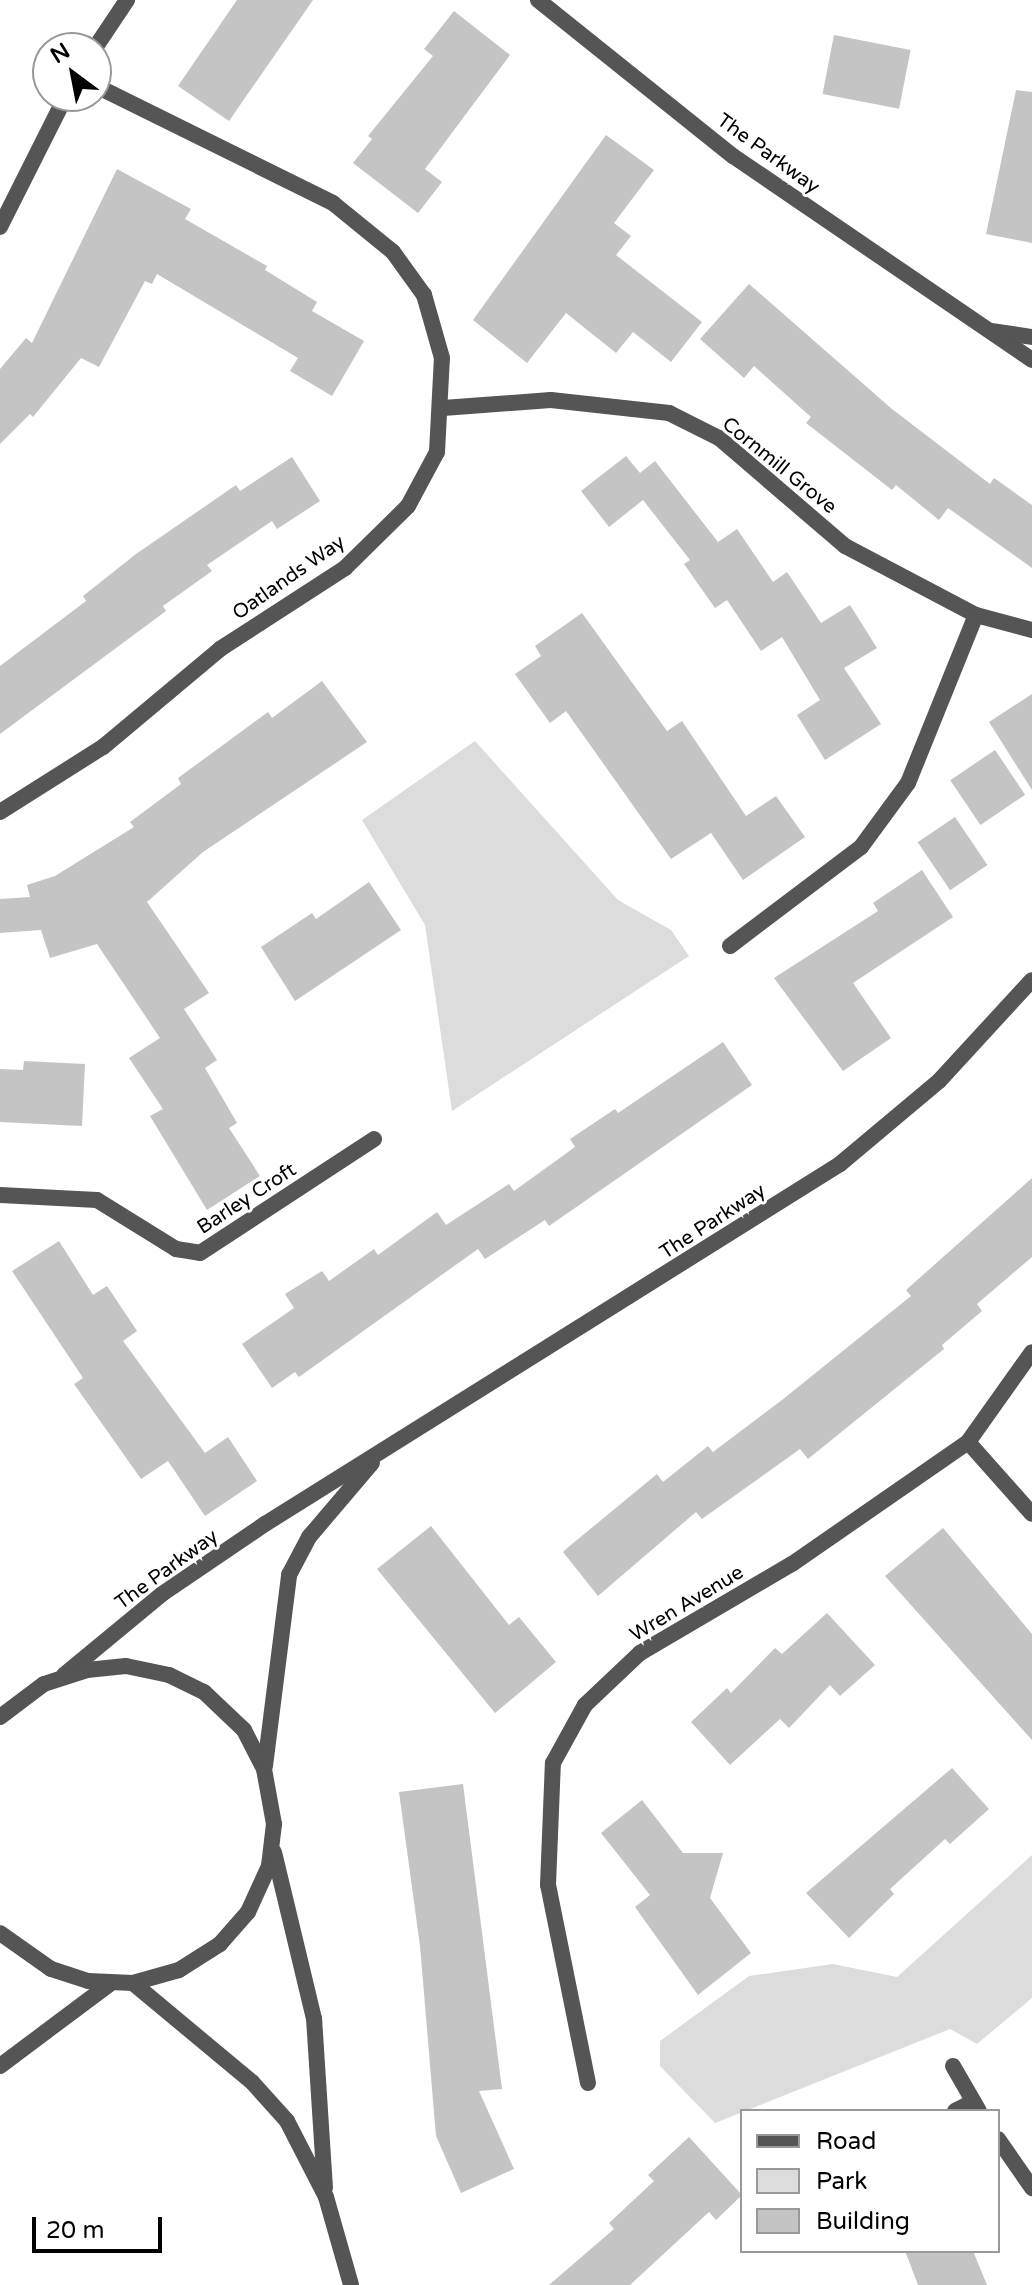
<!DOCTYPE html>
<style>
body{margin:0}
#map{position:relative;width:1032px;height:2285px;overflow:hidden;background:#fff;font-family:"Varela Round",sans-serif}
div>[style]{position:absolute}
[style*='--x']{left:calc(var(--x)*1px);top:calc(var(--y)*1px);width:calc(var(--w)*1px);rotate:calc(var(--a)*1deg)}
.green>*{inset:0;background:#dcdcdc}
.building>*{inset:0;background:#c4c4c4;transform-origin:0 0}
.minor>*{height:16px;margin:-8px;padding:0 8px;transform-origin:8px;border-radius:8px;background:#555}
.tertiary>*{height:16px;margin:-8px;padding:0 8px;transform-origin:8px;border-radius:8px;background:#555}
span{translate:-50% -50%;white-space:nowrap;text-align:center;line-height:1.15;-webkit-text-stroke:6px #fff;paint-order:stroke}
.street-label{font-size:20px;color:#000}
.legend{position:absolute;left:740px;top:2109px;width:260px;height:144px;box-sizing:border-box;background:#fff;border:2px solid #999;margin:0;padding:10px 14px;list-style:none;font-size:24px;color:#000}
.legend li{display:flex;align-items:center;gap:16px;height:40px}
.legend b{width:40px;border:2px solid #999}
.north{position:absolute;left:32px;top:32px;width:80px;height:80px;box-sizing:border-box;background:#fff;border:2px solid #999;border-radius:50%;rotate:328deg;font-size:22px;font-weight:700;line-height:32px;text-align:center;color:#000}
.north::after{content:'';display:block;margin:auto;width:28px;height:36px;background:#000;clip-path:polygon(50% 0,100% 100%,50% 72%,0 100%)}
.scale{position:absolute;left:32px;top:2217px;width:130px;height:36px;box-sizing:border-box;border:4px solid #000;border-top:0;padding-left:10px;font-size:24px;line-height:28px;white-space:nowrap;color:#000;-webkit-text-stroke:6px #fff;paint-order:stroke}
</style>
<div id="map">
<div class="green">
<div style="clip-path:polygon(475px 741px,618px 900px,671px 930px,689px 956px,452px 1111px,425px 925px,362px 820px)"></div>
<div style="clip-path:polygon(1032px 1855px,1032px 1998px,977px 2044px,950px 2029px,715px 2123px,660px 2066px,660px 2041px,749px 1976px,833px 1964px,897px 1977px)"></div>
</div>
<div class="building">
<div style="clip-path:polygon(237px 0,313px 0,229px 121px,178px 86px)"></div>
<div style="clip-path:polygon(454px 11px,510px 55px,425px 169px,442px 182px,418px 213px,353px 163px,372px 139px,368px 136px,433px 56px,424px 49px)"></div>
<div style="left:834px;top:35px;width:78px;height:60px;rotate:11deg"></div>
<div style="clip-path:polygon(1016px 90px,1032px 92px,1032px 243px,986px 234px)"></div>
<div style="clip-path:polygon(606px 135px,654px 170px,614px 223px,631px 236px,616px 255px,702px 322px,671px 362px,633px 332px,616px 353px,566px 313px,527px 363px,473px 320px)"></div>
<div style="clip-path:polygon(117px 169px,191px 209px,185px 219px,267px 266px,265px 270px,317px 302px,312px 311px,364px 341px,332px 396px,290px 371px,298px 358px,157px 274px,152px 284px,145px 281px,99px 367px,81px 358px,33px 417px,30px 414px,0 444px,0 369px,26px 338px,32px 343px)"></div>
<div style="clip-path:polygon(749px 284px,892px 409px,990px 484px,994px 478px,1032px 505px,1032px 568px,948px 508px,939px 520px,896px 485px,892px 490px,806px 423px,811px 417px,754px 366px,744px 378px,700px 339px)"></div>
<div style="clip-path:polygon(626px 456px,640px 473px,655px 461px,718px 542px,737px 529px,773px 582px,787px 572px,821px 623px,850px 605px,877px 648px,844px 668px,881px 724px,825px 760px,797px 715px,820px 700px,782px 637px,761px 651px,727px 600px,715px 608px,684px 564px,690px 560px,643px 500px,609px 527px,581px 491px)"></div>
<div style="clip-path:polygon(292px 457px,320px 501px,277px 529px,272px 521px,207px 565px,212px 571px,163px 606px,166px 611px,0 734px,0 666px,86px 601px,83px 596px,136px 554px,236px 485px,240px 491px)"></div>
<div style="clip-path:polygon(582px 613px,667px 731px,682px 721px,746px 816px,776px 796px,805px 837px,743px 880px,711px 833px,671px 859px,566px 711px,550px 723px,515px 674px,541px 656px,535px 646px)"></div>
<div style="clip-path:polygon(322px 681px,367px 742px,203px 852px,147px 902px,209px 993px,184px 1009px,217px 1060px,205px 1068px,237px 1123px,229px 1128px,260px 1176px,207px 1210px,150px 1116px,163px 1109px,129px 1058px,160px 1038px,97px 944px,50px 958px,41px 930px,0 933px,0 899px,30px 897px,27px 885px,55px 876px,134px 827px,130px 822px,181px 784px,178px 778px,268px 712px,272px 718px)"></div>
<div style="clip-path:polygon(1032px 694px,1032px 790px,989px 722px)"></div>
<div style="left:995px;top:750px;width:54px;height:54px;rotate:56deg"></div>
<div style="left:955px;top:817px;width:58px;height:45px;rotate:56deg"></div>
<div style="clip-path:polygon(922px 870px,953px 917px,853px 983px,891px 1038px,843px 1071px,774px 978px,878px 911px,873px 903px)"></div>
<div style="clip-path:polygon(369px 882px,401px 930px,295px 1001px,261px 947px,312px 913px,316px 919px)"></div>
<div style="clip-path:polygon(723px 1042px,752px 1085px,549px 1226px,545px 1220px,485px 1259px,478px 1249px,299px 1377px,295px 1372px,272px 1388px,242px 1344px,294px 1308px,285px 1294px,322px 1271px,329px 1281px,374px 1249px,378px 1255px,437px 1212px,446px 1225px,509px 1184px,514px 1191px,575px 1147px,570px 1139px,615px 1109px,618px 1113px)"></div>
<div style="clip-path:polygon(24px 1061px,85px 1064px,82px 1126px,0 1122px,0 1069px,23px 1070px)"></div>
<div style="clip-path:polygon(1032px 1178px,1032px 1257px,977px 1304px,982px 1311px,942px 1345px,944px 1349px,808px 1459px,800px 1449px,702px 1519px,696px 1512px,598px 1596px,563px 1552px,566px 1549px,657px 1474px,663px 1482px,708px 1446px,713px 1452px,782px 1400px,911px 1296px,906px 1290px)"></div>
<div style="clip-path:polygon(59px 1241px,93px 1295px,107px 1286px,137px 1331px,123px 1341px,205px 1453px,228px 1437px,257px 1481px,205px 1516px,168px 1461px,141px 1479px,74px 1384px,83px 1378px,12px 1271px)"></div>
<div style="clip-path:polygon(431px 1526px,509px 1625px,519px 1617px,556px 1662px,495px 1713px,377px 1569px)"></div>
<div style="clip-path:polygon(943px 1528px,1032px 1634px,1032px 1740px,885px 1576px)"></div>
<div style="clip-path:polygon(827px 1613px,875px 1665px,840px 1696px,830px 1685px,789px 1728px,780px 1719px,730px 1765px,691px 1722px,727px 1688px,731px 1693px,775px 1648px,782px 1654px)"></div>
<div style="clip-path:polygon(952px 1768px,989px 1809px,950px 1844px,945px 1839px,890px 1889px,894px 1894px,849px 1938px,806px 1893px)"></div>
<div style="clip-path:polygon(463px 1784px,502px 2089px,479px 2091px,514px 2169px,461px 2193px,436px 2136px,420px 1946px,399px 1792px)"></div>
<div style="clip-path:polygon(642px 1800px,683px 1853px,723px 1853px,710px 1898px,751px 1953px,698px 1995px,635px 1907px,650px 1895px,601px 1833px)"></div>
<div style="clip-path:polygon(689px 2137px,742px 2195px,716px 2220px,709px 2212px,630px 2285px,549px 2285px,614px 2229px,609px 2223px,654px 2181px,648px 2175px)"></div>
<div style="clip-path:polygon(905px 2251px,973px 2251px,987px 2285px,918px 2285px)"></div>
</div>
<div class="minor">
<div style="--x:95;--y:48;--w:58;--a:-56.3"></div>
<div style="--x:0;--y:227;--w:147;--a:-63.3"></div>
<div style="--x:443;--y:408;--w:108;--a:-4.2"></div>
<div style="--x:551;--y:400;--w:119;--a:6.3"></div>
<div style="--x:669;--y:413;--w:56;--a:26.6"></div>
<div style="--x:719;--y:438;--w:166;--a:40.6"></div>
<div style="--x:845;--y:546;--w:148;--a:27.8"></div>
<div style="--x:976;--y:615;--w:58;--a:15"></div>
<div style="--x:0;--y:812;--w:122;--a:-32.3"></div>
<div style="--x:103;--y:747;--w:153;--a:-39.9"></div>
<div style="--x:220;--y:649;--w:149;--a:-32.9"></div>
<div style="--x:345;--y:568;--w:88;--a:-44.5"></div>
<div style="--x:408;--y:506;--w:61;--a:-61.8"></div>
<div style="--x:437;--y:452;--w:94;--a:-87"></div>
<div style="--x:442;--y:358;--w:66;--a:-105.9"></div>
<div style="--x:424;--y:295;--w:53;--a:-125.8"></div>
<div style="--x:393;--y:252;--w:77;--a:-140.8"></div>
<div style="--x:333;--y:203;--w:264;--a:-153.7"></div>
<div style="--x:730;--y:946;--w:164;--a:-37.1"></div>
<div style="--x:861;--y:847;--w:79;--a:-53.7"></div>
<div style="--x:908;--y:783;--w:181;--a:-68"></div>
<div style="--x:0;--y:1195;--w:97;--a:3"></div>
<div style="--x:97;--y:1200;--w:93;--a:31.8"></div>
<div style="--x:176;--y:1249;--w:24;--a:9"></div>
<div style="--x:200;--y:1253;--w:208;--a:-33.2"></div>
<div style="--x:968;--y:1442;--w:96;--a:48.4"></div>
<div style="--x:0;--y:2066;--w:139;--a:-36.8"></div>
<div style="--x:953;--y:2066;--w:52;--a:60"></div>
<div style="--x:588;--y:2083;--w:202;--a:-101.4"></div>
<div style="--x:548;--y:1885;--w:122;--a:-87.7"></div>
<div style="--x:553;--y:1763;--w:66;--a:-61.1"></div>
<div style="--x:585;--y:1705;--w:76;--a:-43.4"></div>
<div style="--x:640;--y:1653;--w:176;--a:-30.4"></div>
<div style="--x:792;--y:1564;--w:214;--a:-34.7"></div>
<div style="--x:968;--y:1442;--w:110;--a:-54.6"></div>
<div style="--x:955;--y:2111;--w:20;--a:-27"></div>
<div style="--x:998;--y:2139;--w:60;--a:55.2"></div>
</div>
<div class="tertiary">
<div style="--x:538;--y:0;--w:250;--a:38.7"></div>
<div style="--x:733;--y:156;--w:362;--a:34.3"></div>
<div style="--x:991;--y:331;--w:41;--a:8.3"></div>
<div style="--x:64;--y:1675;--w:127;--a:-39.6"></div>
<div style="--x:162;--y:1594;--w:125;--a:-34.2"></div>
<div style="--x:265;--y:1524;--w:678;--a:-32.05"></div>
<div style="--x:840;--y:1164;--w:129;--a:-40"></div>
<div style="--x:939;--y:1081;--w:137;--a:-47.4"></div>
<div style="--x:0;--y:1717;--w:55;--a:-36.9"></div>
<div style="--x:44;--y:1684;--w:45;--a:-18"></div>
<div style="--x:87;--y:1670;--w:39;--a:-6"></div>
<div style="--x:126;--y:1666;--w:44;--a:11.8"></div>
<div style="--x:169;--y:1675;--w:39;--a:26"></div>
<div style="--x:204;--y:1692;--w:55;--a:43.5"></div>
<div style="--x:244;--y:1730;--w:44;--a:62.9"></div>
<div style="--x:264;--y:1769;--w:56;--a:79.7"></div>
<div style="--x:274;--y:1824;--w:42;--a:96.8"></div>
<div style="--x:269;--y:1866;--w:51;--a:114.5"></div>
<div style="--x:248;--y:1912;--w:43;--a:131.2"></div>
<div style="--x:220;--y:1944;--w:49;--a:147.6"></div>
<div style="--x:179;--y:1970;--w:48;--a:164.2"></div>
<div style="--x:133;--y:1983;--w:45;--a:-177.5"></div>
<div style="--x:88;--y:1981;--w:39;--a:-162"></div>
<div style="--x:51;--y:1969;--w:62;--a:-144.8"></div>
<div style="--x:265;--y:1766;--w:193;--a:-82.8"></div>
<div style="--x:289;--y:1575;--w:43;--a:-62.2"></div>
<div style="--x:309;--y:1537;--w:97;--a:-49.6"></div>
<div style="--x:274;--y:1852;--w:171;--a:76.5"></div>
<div style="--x:314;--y:2018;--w:170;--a:86.3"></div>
<div style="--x:133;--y:1983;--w:155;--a:39.8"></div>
<div style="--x:252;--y:2082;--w:52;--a:48.1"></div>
<div style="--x:287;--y:2121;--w:85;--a:62.8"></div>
<div style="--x:326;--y:2197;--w:91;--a:74.1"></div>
</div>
<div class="street-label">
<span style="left:768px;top:154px;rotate:36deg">The Parkway</span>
<span style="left:779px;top:466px;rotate:39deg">Cornmill Grove</span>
<span style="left:289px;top:578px;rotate:-35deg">Oatlands Way</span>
<span style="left:247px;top:1199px;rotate:-33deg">Barley Croft</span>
<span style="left:713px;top:1222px;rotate:-33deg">The Parkway</span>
<span style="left:167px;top:1570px;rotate:-36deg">The Parkway</span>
<span style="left:687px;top:1604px;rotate:-31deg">Wren Avenue</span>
</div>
<ul class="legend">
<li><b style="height:10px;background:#555"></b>Road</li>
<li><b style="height:22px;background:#dcdcdc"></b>Park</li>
<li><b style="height:22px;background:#c4c4c4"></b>Building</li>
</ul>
<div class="north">N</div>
<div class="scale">20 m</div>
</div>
